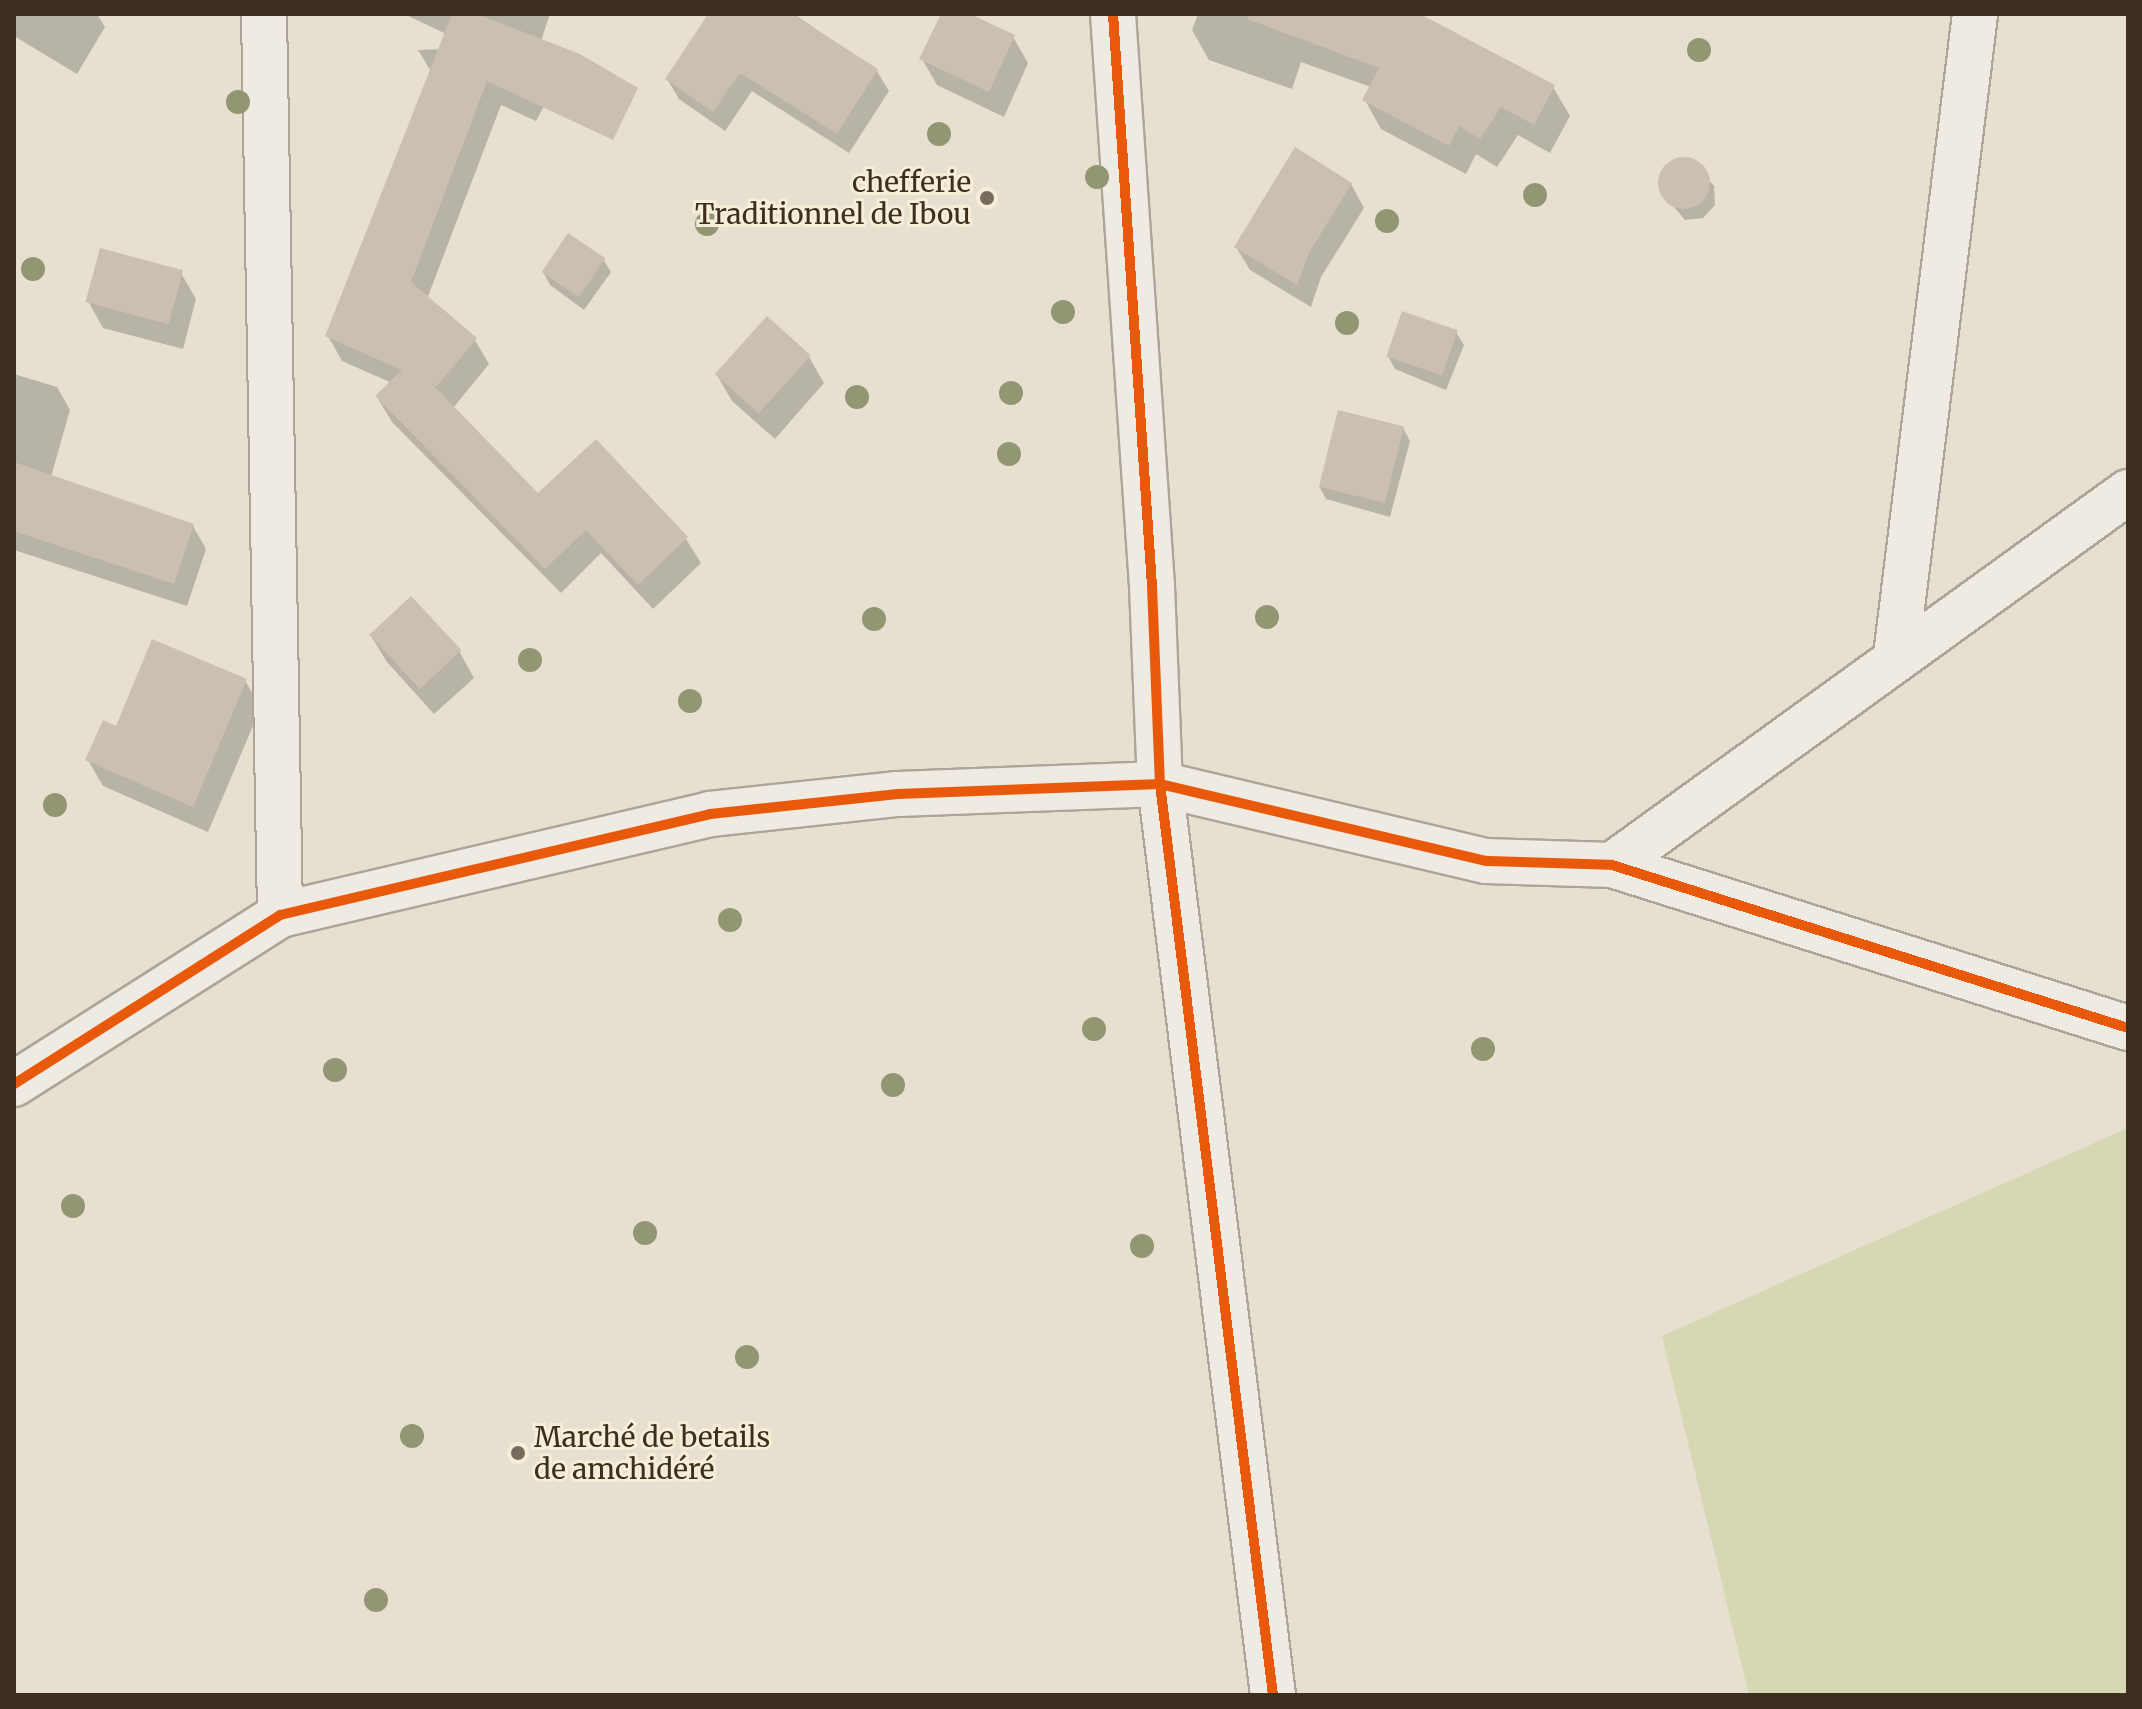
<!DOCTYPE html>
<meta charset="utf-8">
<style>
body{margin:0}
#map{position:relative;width:2142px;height:1709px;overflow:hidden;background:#e7e0d1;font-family:Merriweather,serif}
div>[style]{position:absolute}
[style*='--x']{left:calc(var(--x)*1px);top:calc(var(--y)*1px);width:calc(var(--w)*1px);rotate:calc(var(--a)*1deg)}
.green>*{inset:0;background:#d6d7b3}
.shadow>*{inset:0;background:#0003}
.building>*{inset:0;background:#cbbfb2;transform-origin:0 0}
.round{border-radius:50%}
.roads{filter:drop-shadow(2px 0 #ada599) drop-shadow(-2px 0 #ada599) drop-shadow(0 2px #ada599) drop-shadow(0 -2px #ada599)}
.minor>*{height:44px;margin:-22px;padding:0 22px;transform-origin:22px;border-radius:22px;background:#efebe3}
.cycleway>*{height:10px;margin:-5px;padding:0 5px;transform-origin:5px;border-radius:5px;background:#e8590c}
.trees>*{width:24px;height:24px;margin:-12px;border-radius:50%;background:#929673}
.dots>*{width:22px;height:22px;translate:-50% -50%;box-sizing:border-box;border:4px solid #f7eed8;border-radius:50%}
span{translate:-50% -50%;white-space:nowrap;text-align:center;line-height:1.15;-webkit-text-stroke:6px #f7eed8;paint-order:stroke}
.poi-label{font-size:28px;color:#3d2e20}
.right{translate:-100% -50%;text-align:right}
.left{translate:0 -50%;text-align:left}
.frame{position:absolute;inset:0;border:16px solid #3d2e20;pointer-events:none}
</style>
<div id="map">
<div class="green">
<div style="clip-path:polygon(2128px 1128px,2128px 1695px,1749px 1695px,1662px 1336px)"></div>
</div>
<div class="shadow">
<div style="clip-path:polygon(14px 14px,97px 14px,105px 27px,77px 74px,14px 36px)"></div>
<div style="clip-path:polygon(404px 14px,550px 14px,539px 47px,563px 71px,536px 121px,501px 105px,427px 299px,475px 340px,489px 364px,453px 408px,538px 495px,686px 539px,701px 563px,653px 609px,601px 553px,561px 593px,392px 422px,377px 397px,392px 383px,342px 361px,328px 336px,432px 73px,418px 50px,476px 48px)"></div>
<div style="clip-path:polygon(711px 14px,794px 14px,877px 71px,889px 91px,849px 153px,752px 91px,725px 131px,679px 99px,667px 79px)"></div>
<div style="clip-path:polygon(943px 14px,966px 14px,1013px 37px,1028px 63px,1004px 117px,937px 85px,922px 59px)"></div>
<div style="clip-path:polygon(1198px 14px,1410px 14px,1553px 87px,1570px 116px,1550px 153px,1518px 135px,1497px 167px,1476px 154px,1466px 174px,1381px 129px,1365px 100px,1371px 87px,1301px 62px,1292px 89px,1209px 60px,1192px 30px)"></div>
<div style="clip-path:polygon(1692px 160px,1714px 186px,1715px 205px,1703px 218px,1685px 220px,1663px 194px,1662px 175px,1674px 162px)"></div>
<div style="clip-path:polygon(1351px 184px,1364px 208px,1321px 277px,1311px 307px,1250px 270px,1236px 247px)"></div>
<div style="clip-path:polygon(603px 259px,611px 272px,584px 310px,550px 285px,543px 272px)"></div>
<div style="clip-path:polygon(181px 273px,196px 299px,183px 349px,103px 328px,88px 301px)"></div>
<div style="clip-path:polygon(1456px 332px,1464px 345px,1446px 390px,1395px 369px,1388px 356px)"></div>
<div style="clip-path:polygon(809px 357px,824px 383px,775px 439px,732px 401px,717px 375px)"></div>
<div style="clip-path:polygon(14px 374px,57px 387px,70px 410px,51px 477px,193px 526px,206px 549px,187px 606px,14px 550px)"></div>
<div style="clip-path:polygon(1403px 428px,1410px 441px,1390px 517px,1326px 499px,1319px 486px)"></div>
<div style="clip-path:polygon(371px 636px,459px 651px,474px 678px,434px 714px,387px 662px)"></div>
<div style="clip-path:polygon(245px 681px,261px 707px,208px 832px,103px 786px,88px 760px,117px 729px)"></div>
</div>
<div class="building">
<div style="clip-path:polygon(452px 14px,477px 14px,580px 54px,638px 88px,613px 140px,487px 81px,411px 282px,477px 338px,437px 386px,431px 383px,538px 493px,596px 439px,688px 537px,638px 585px,586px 530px,545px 569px,375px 396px,402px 370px,325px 336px)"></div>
<div style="clip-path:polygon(708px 14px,792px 14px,878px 69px,837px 134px,740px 73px,713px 112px,665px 79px)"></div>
<div style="clip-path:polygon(941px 14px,970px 14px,1015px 35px,989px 92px,919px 59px)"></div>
<div style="clip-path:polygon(1248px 14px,1420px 14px,1555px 85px,1534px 125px,1501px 107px,1480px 139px,1459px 126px,1449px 146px,1362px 100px,1379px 68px,1247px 19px)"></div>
<div style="clip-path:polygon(1295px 147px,1352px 183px,1309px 253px,1297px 285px,1234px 247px)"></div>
<div class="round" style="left:1658px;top:157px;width:52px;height:52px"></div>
<div style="left:568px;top:233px;width:45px;height:47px;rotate:34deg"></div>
<div style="left:100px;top:248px;width:86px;height:56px;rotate:15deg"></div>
<div style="left:1402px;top:311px;width:59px;height:48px;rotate:19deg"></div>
<div style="left:767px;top:316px;width:59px;height:78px;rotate:42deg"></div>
<div style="left:1338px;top:410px;width:68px;height:79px;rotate:14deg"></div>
<div style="clip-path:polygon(14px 462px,194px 524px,174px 584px,14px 531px)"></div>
<div style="left:411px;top:596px;width:74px;height:57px;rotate:47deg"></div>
<div style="clip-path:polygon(152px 639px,247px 679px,193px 807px,85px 760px,103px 720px,116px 726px)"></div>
</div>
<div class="roads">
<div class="minor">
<div style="--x:264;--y:14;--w:901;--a:88.98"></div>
<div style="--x:1113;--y:14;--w:573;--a:86.1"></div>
<div style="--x:1152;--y:586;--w:198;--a:87.7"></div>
<div style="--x:1160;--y:784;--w:918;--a:82.93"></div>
<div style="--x:1896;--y:656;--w:647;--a:-82.98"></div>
<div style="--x:1612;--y:865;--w:637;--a:-35.86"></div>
<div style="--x:14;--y:1084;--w:315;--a:-32.4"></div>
<div style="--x:280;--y:915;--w:442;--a:-13.2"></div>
<div style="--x:710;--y:814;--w:189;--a:-6.1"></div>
<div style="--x:898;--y:794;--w:262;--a:-2.2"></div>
<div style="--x:1160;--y:784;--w:335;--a:13.3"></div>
<div style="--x:1486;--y:861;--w:126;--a:1.8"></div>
<div style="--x:1612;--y:865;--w:541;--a:17.53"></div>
</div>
</div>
<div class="cycleway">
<div style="--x:1113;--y:14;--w:573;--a:86.1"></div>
<div style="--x:1152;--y:586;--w:198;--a:87.7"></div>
<div style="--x:1160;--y:784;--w:918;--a:82.93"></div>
<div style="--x:14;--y:1084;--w:315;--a:-32.4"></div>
<div style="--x:280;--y:915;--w:442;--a:-13.2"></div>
<div style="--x:710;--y:814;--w:189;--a:-6.1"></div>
<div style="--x:898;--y:794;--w:262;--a:-2.2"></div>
<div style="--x:1160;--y:784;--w:335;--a:13.3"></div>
<div style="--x:1486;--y:861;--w:126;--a:1.8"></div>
<div style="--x:1612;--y:865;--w:541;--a:17.53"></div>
</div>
<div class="trees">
<div style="left:1699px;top:50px"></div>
<div style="left:238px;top:102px"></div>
<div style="left:939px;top:134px"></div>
<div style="left:1097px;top:177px"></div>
<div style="left:1535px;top:195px"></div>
<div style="left:1387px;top:221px"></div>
<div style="left:707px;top:224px"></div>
<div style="left:33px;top:269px"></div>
<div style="left:1063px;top:312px"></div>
<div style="left:1347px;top:323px"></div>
<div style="left:1011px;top:393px"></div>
<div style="left:857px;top:397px"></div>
<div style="left:1009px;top:454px"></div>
<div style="left:1267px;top:617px"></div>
<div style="left:874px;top:619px"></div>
<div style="left:530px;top:660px"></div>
<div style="left:690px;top:701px"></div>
<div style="left:55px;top:805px"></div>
<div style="left:730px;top:920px"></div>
<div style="left:1094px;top:1029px"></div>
<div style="left:1483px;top:1049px"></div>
<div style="left:335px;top:1070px"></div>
<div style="left:893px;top:1085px"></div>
<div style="left:73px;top:1206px"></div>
<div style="left:645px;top:1233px"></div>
<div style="left:1142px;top:1246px"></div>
<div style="left:747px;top:1357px"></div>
<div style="left:412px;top:1436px"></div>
<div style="left:376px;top:1600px"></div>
</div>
<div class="dots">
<div style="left:987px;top:198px;background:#786c5e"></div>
<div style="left:518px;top:1453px;background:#786c5e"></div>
</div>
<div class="poi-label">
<span class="right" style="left:971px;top:198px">chefferie<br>Traditionnel de Ibou</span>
<span class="left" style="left:534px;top:1453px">Marché de betails<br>de amchidéré</span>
</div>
<div class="frame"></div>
</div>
